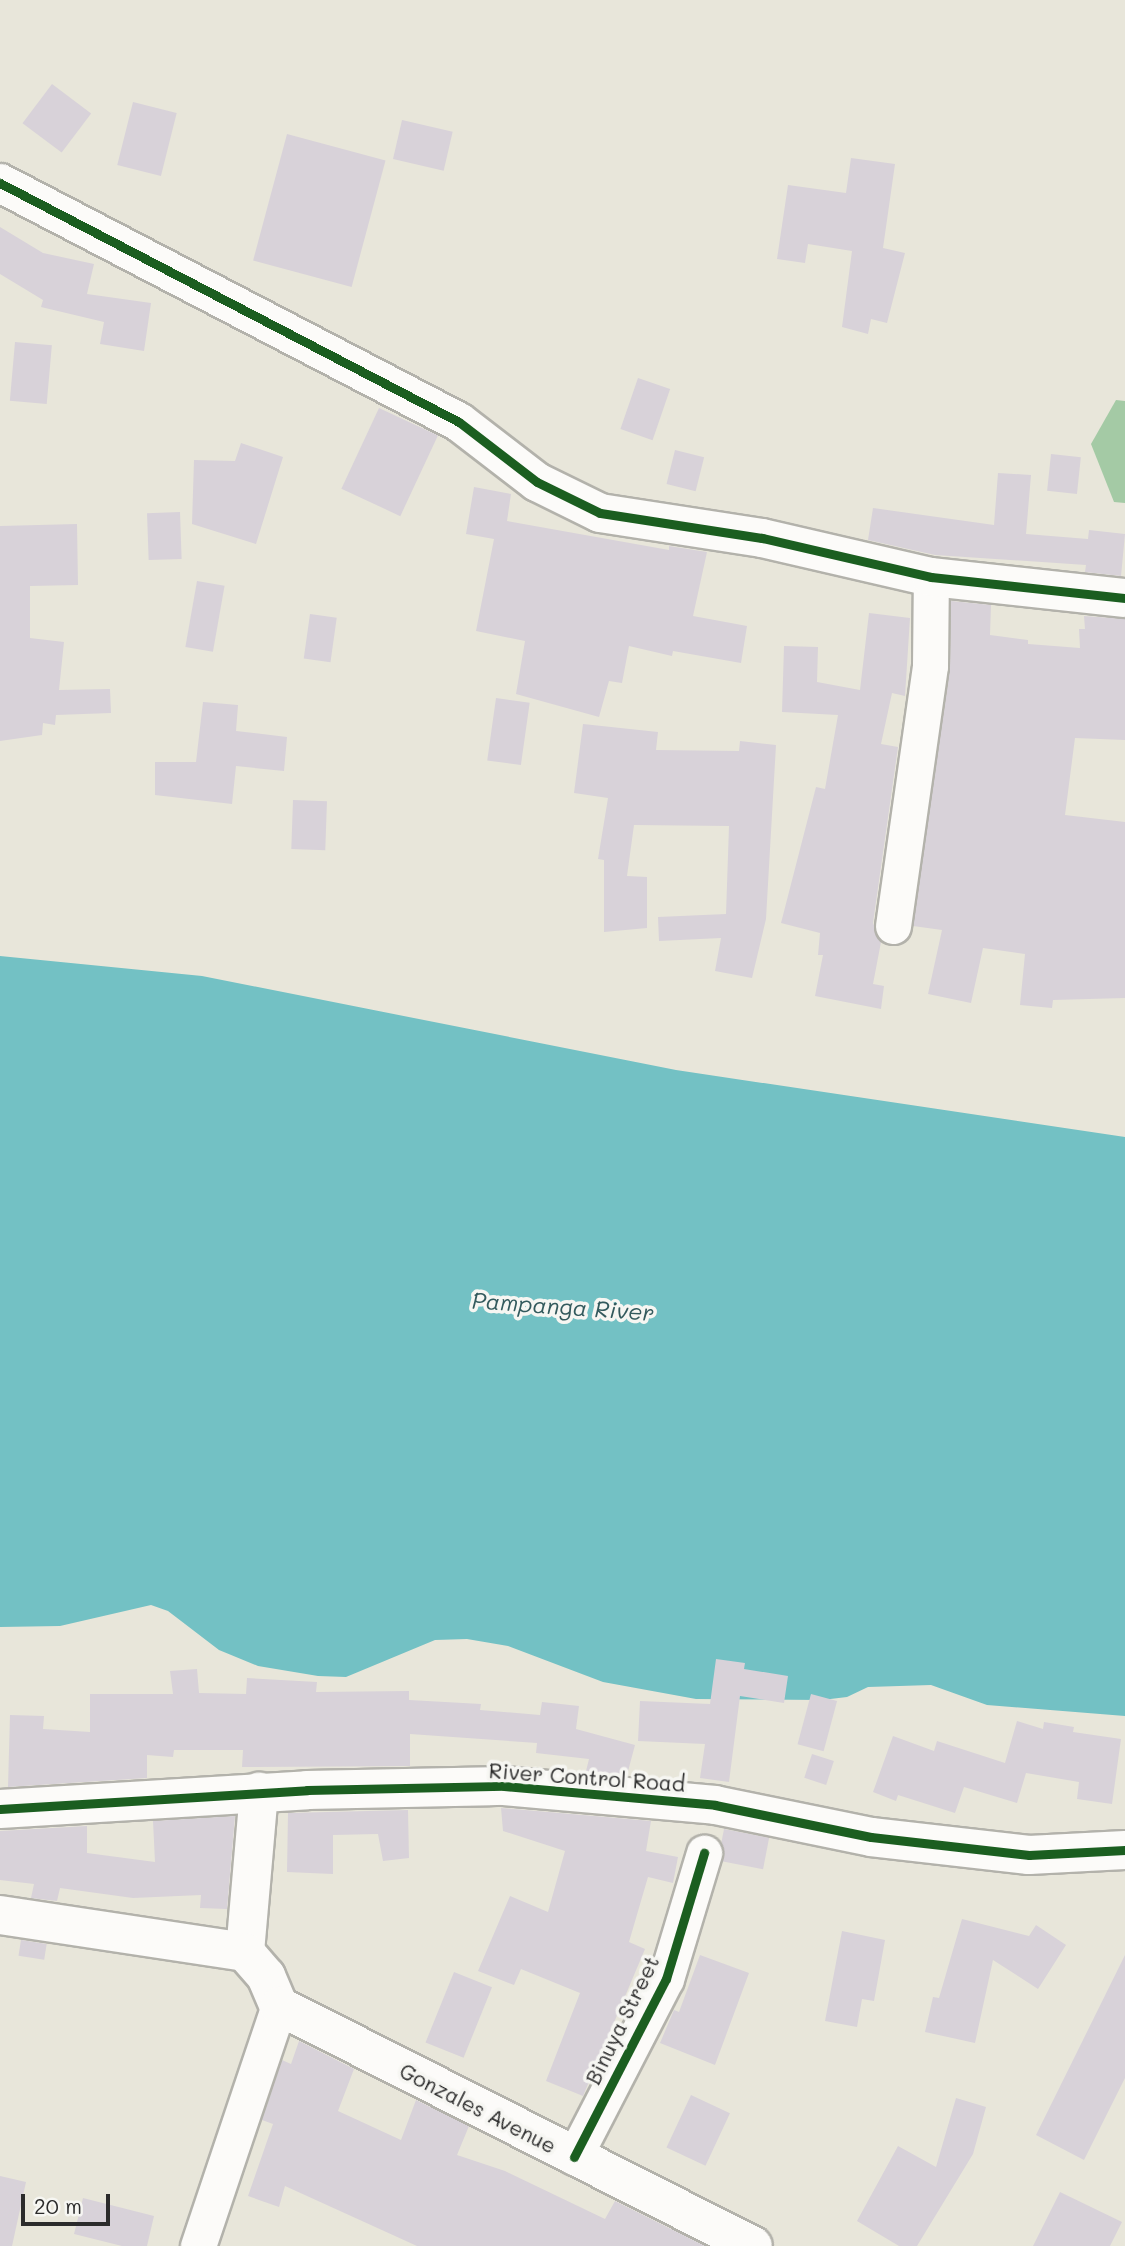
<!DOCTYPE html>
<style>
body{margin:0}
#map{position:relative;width:1125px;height:2246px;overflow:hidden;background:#e8e6da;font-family:Mali,sans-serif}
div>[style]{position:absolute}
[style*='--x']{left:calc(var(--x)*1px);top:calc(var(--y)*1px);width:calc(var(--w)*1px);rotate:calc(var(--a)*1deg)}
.forest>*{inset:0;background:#a4caa5}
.water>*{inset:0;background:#73c1c4}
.building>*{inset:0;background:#d8d2d9;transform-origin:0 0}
.roads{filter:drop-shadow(2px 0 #b3b2ab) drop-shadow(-2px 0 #b3b2ab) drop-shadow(0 2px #b3b2ab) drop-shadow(0 -2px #b3b2ab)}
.minor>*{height:35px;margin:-17.5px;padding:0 17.5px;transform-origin:17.5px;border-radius:17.5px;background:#fcfbf9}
.tertiary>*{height:38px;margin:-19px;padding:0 19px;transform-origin:19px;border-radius:19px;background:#fcfbf9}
.secondary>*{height:38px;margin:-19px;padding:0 19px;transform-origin:19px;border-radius:19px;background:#fcfbf9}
.cycleway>*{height:9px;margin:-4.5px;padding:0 4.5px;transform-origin:4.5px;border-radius:4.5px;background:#1b5e20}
span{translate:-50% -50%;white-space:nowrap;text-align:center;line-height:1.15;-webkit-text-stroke:7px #f6f6f2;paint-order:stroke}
.street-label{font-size:21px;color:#2b2b2b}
.water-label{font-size:23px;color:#335a5d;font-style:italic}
.scale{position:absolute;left:21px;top:2194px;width:89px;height:32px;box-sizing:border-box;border:4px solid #2b2b2b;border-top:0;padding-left:9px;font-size:21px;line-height:24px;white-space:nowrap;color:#2b2b2b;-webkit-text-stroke:5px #f6f6f2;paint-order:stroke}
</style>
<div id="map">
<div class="forest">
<div style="clip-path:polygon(1116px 400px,1125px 401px,1125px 503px,1114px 502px,1091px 444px)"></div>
</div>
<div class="water">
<div style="clip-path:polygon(0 956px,202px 976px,676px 1070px,1125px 1137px,1125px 1716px,987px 1705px,931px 1685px,868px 1687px,847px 1697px,822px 1700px,696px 1699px,603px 1682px,508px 1646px,467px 1639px,435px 1640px,346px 1677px,318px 1676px,258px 1666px,219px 1650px,168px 1611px,151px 1605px,60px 1626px,0 1627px)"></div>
</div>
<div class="building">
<div style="left:52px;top:84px;width:49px;height:49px;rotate:37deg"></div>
<div style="left:133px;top:102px;width:45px;height:65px;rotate:14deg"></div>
<div style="left:402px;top:120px;width:52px;height:40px;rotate:13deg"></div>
<div style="left:287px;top:134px;width:102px;height:131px;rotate:15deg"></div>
<div style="clip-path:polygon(851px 158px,895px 164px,883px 248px,905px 253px,887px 323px,871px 319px,868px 334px,842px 327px,852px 251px,808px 244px,805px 263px,777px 259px,788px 185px,846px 193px)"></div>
<div style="clip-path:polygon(0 227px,43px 253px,94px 264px,87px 294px,151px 303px,144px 351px,100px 344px,104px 322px,41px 307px,43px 300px,0 274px)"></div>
<div style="left:15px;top:342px;width:37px;height:59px;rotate:5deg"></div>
<div style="left:638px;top:378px;width:34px;height:54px;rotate:19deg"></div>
<div style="left:379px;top:408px;width:65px;height:89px;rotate:25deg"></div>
<div style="clip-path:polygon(241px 443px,283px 457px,256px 544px,192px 524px,194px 460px,235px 461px)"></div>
<div style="left:675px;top:450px;width:30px;height:35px;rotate:14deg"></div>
<div style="left:1051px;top:454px;width:30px;height:37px;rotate:6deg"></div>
<div style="clip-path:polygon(998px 473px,1031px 475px,1026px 534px,1088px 539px,1089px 530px,1125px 534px,1121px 576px,1085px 572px,1086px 565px,935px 555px,868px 540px,873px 508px,994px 525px)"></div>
<div style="clip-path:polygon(474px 487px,511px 494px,507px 521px,669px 550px,669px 546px,707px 552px,693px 616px,747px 626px,741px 663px,673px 651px,672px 656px,629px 646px,622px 683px,609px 681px,599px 717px,516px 694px,525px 641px,476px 631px,494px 539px,466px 534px)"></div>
<div style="left:180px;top:512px;width:47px;height:33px;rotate:88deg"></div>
<div style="clip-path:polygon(77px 524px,78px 585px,30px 586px,30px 638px,64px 642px,59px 690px,110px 689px,111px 713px,56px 715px,55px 725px,43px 723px,42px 735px,0 741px,0 526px)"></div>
<div style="left:197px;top:581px;width:28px;height:67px;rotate:10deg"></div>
<div style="clip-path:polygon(951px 601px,991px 605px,990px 635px,1028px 640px,1028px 644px,1080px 648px,1079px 629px,1085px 629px,1084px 616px,1125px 619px,1125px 740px,1075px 738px,1065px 815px,1125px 822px,1125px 998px,1053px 1000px,1052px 1008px,1020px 1005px,1025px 954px,983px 948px,971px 1003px,928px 994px,942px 930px,913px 926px,950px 669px)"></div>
<div style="clip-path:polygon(869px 613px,910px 618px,905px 696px,892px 693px,881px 744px,898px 747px,873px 923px,881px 942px,873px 984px,884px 986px,881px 1009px,815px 996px,823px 955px,818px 955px,820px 933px,781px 923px,816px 787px,825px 789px,838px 715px,782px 712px,784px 646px,818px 647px,817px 682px,860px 690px)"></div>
<div style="left:310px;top:614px;width:27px;height:45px;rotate:8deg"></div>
<div style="left:496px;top:698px;width:34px;height:63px;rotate:8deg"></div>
<div style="clip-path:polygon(203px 702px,238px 705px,236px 731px,287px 737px,284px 771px,236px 766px,232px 804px,155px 795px,155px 762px,196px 762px)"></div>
<div style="clip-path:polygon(583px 724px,658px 732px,656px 750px,739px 751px,740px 741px,776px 745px,766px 919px,752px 978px,715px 971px,721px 938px,659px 941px,658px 917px,726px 914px,729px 826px,634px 825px,627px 876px,647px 877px,647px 928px,604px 932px,604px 860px,598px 859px,608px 798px,574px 793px)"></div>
<div style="left:293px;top:800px;width:34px;height:49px;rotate:2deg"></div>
<div style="clip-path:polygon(716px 1659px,745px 1663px,744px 1669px,788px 1676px,784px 1703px,740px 1696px,729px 1782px,700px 1778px,705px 1744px,638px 1741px,640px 1701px,710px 1704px)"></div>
<div style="clip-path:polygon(197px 1669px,199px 1693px,246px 1694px,247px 1678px,317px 1682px,316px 1692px,409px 1691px,409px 1700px,481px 1704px,480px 1710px,540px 1715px,542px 1702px,579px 1706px,576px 1729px,635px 1745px,627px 1775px,586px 1771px,589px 1759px,536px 1753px,537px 1743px,410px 1734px,410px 1766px,242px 1767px,243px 1750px,174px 1750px,173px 1757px,147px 1755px,147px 1778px,8px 1787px,10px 1715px,44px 1716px,43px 1729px,90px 1732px,90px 1694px,173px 1694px,170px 1671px)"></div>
<div style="left:811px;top:1694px;width:27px;height:52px;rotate:15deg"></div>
<div style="clip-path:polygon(1017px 1721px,1043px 1729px,1044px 1722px,1074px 1727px,1073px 1732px,1121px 1739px,1112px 1804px,1077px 1799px,1079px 1782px,1026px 1773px,1017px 1803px,964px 1787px,955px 1813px,898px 1795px,896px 1801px,873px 1792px,893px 1736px,934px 1751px,937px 1741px,1005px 1763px)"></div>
<div style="left:812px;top:1754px;width:23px;height:25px;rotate:18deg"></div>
<div style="clip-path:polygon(501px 1808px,651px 1821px,646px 1851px,678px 1857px,673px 1883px,648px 1877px,629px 1942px,645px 1949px,583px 2096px,546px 2081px,580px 1993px,521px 1969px,514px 1985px,478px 1971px,510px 1896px,548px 1912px,565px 1851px,503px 1831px)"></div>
<div style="clip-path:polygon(408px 1810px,409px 1858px,383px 1861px,378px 1834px,333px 1835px,333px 1874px,287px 1872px,288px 1813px)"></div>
<div style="clip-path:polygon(235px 1816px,227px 1909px,200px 1908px,201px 1895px,133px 1898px,60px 1888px,57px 1901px,31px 1898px,34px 1884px,0 1880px,0 1831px,87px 1826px,87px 1853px,155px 1862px,153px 1821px)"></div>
<div style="left:724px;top:1829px;width:46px;height:32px;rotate:11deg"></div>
<div style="clip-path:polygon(962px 1919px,1029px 1936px,1036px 1925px,1066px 1945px,1038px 1989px,993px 1960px,975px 2043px,925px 2032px,933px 1997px,939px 1998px)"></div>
<div style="clip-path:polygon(842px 1931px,885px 1940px,874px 2001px,862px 1999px,857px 2027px,825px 2021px)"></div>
<div style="left:21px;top:1940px;width:26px;height:16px;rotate:9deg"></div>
<div style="clip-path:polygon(700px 1955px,749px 1973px,715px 2065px,660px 2043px,674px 2010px,679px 2012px)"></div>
<div style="clip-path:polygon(1125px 1955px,1125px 2078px,1084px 2160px,1036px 2135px)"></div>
<div style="left:454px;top:1972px;width:41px;height:76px;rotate:22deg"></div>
<div style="clip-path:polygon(299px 2041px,354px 2069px,338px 2111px,401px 2140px,416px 2100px,469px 2126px,457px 2155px,505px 2171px,605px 2219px,615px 2201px,705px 2246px,417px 2246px,285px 2186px,279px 2207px,248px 2196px,273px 2124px,262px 2120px,282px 2060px,291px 2064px)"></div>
<div style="left:691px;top:2095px;width:43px;height:58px;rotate:25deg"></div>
<div style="clip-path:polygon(956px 2098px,986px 2107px,973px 2154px,917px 2246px,899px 2246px,857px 2221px,898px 2146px,936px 2167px)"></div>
<div style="clip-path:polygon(0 2176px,26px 2182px,12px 2246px,0 2246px)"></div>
<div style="clip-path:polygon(1060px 2192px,1122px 2222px,1110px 2246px,1033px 2246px)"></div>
<div style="clip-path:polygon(83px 2198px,154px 2216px,147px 2246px,122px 2246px,74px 2234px)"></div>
</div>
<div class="roads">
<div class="minor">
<div style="--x:893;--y:926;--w:263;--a:-81.9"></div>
<div style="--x:930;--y:666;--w:89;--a:-89.4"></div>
<div style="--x:574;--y:2157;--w:200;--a:-62.7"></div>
<div style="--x:666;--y:1979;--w:132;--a:-73.2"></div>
<div style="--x:198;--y:2246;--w:253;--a:-71.4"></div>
</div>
<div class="tertiary">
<div style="--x:0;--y:183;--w:517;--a:27.51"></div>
<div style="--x:459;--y:422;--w:98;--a:37.6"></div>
<div style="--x:537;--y:482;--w:70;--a:26.2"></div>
<div style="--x:600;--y:513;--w:164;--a:8.8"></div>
<div style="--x:762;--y:538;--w:173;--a:13"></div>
<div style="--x:931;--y:577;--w:195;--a:6.2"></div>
<div style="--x:0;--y:1809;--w:308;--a:-3.5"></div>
<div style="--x:307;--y:1790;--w:197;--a:-1.2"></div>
<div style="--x:504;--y:1786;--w:212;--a:5.1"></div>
<div style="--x:715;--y:1805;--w:159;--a:11.6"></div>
<div style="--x:871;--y:1837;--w:159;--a:6.5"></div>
<div style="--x:1029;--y:1855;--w:96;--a:-3"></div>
<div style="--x:245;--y:1952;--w:161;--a:-85"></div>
</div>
<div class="secondary">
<div style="--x:0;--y:1915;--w:248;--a:8.6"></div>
<div style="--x:245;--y:1952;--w:32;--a:49"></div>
<div style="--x:266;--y:1976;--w:33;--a:67"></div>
<div style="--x:279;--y:2006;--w:531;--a:26.85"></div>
</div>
</div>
<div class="cycleway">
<div style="--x:0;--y:183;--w:517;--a:27.51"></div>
<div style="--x:459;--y:422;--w:98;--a:37.6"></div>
<div style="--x:537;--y:482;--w:70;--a:26.2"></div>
<div style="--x:600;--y:513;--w:164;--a:8.8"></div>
<div style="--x:762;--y:538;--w:173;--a:13"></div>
<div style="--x:931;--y:577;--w:195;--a:6.2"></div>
<div style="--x:0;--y:1809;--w:308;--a:-3.5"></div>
<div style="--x:307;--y:1790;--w:197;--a:-1.2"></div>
<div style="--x:504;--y:1786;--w:212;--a:5.1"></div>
<div style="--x:715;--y:1805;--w:159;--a:11.6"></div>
<div style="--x:871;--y:1837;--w:159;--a:6.5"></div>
<div style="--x:1029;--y:1855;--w:96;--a:-3"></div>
<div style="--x:574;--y:2157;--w:200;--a:-62.7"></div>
<div style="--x:666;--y:1979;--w:132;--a:-73.2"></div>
</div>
<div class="street-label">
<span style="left:587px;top:1777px;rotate:4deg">River Control Road</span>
<span style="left:622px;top:2020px;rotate:-64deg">Binuya Street</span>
<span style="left:478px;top:2108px;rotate:27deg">Gonzales Avenue</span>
</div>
<div class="water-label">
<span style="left:563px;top:1306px;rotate:4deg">Pampanga River</span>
</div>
<div class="scale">20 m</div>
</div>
